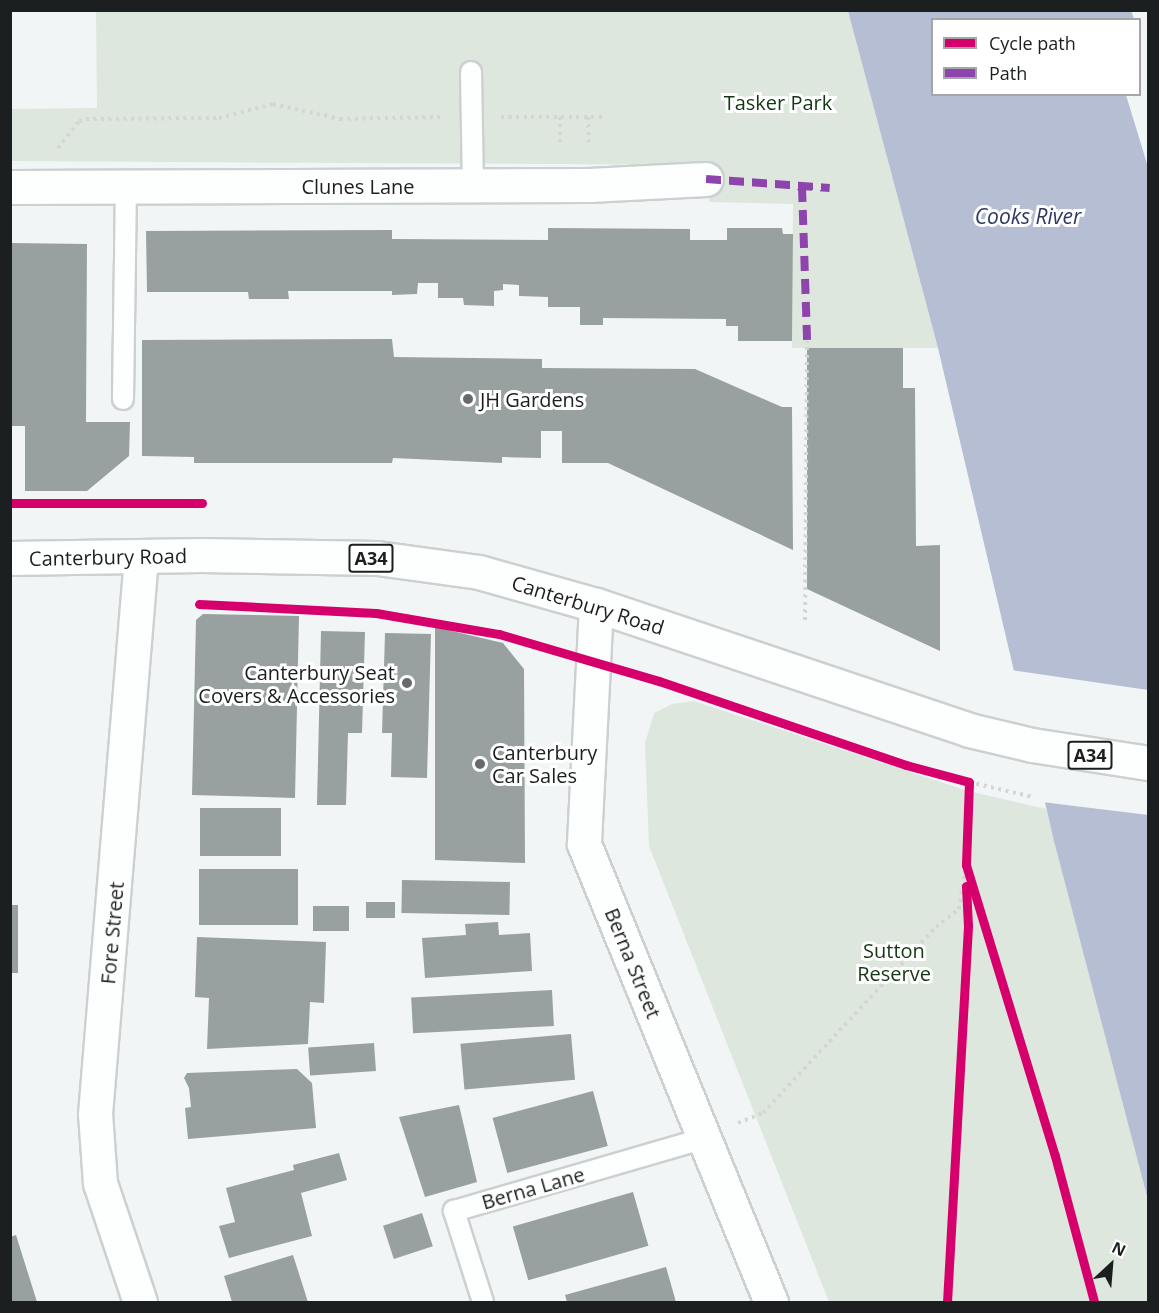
<!DOCTYPE html>
<style>
body{margin:0}
#map{position:relative;width:1159px;height:1313px;overflow:hidden;background:#f1f5f5;font-family:"Open Sans",sans-serif}
div>[style]{position:absolute}
[style*='--x']{left:calc(var(--x)*1px);top:calc(var(--y)*1px);width:calc(var(--w)*1px);rotate:calc(var(--a)*1deg)}
.green>*{inset:0;background:#dde7de}
.water>*{inset:0;background:#b6bed3}
.pier>*{inset:0;background:#f1f5f5}
.building>*{inset:0;background:#98a19f;transform-origin:0 0}
.path>*{height:4px;margin-top:-2px;transform-origin:0;background:repeating-linear-gradient(90deg,#d4d5d5 0 3px,transparent 0 7.5px)}
.roads{filter:drop-shadow(2px 0 #ccd0d0) drop-shadow(-2px 0 #ccd0d0) drop-shadow(0 2px #ccd0d0) drop-shadow(0 -2px #ccd0d0)}
.service>*{height:20px;margin:-10px;padding:0 10px;transform-origin:10px;border-radius:10px;background:#fdfefe}
.minor>*{height:33px;margin:-16.5px;padding:0 16.5px;transform-origin:16.5px;border-radius:16.5px;background:#fdfefe}
.secondary>*{height:33px;margin:-16.5px;padding:0 16.5px;transform-origin:16.5px;border-radius:16.5px;background:#fdfefe}
.trunk>*{height:33px;margin:-16.5px;padding:0 16.5px;transform-origin:16.5px;border-radius:16.5px;background:#fdfefe}
.quiet>*{height:8px;margin-top:-4px;transform-origin:0;background:repeating-linear-gradient(90deg,#8e44ad 0 15px,transparent 0 23px)}
.cycleway>*{height:9px;margin:-4.5px;padding:0 4.5px;transform-origin:4.5px;border-radius:4.5px;background:#d6006c}
.dots>*{width:16px;height:16px;translate:-50% -50%;box-sizing:border-box;border:3px solid #fff;border-radius:50%}
span{translate:-50% -50%;white-space:nowrap;text-align:center;line-height:1.15;-webkit-text-stroke:6px #fff;paint-order:stroke}
.shield-label span{padding:2px 4px;background:#fff;border:2px solid;border-radius:4px;-webkit-text-stroke-width:0}
.shield-label{font-size:18px;color:#1c1f1f;font-weight:700}
.park-label{font-size:20px;color:#143813}
.street-label{font-size:20px;color:#1c1f1f}
.poi-label{font-size:20px;color:#1c1f1f}
.left{translate:0 -50%;text-align:left}
.right{translate:-100% -50%;text-align:right}
.water-label{font-size:21px;color:#2e3963;font-style:italic}
.frame{position:absolute;inset:0;border:12px solid #1c1f1f;pointer-events:none}
.legend{position:absolute;left:931px;top:18px;width:210px;height:78px;box-sizing:border-box;background:#fff;border:2px solid #a4a5a5;margin:0;padding:8px 10px;list-style:none;font-size:18px;color:#1c1f1f}
.legend li{display:flex;align-items:center;gap:12px;height:30px}
.legend b{width:30px;border:2px solid #a4a5a5}
.north{position:absolute;left:1081px;top:1235px;width:60px;height:60px;-webkit-text-stroke:4px #fff;paint-order:stroke;rotate:26deg;font-size:16px;font-weight:700;line-height:24px;text-align:center;color:#1c1f1f}
.north::after{content:'';display:block;margin:auto;width:21px;height:27px;background:#1c1f1f;clip-path:polygon(50% 0,100% 100%,50% 72%,0 100%)}
</style>
<div id="map">
<div class="green">
<div style="clip-path:polygon(96px 11px,848px 11px,938px 348px,792px 348px,793px 204px,709px 202px,709px 165px,11px 161px,10px 109px,97px 108px)"></div>
<div style="clip-path:polygon(694px 701px,968px 791px,1046px 809px,1148px 1200px,1148px 1302px,829px 1302px,649px 846px,645px 743px,654px 713px,672px 704px)"></div>
</div>
<div class="water">
<div style="clip-path:polygon(1131px 10px,1134px 19px,932px 20px,932px 94px,1126px 95px,1148px 167px,1148px 1200px,1054px 841px,938px 348px,848px 11px)"></div>
</div>
<div class="pier">
<div style="clip-path:polygon(1011px 670px,1148px 690px,1148px 815px,1042px 802px)"></div>
</div>
<div class="building">
<div style="clip-path:polygon(548px 228px,690px 229px,690px 240px,727px 240px,727px 228px,782px 228px,783px 234px,793px 234px,792px 341px,738px 341px,738px 326px,726px 326px,726px 319px,603px 318px,603px 325px,580px 325px,580px 307px,548px 307px,548px 297px,519px 296px,519px 285px,503px 284px,503px 290px,494px 291px,494px 306px,464px 305px,463px 298px,438px 298px,438px 283px,418px 283px,417px 294px,392px 295px,392px 291px,288px 291px,289px 299px,249px 299px,248px 292px,147px 292px,146px 231px,392px 230px,392px 239px,548px 240px)"></div>
<div style="clip-path:polygon(10px 243px,87px 244px,86px 422px,130px 422px,129px 456px,87px 491px,25px 491px,25px 426px,10px 426px)"></div>
<div style="clip-path:polygon(392px 339px,394px 357px,542px 359px,542px 368px,695px 369px,782px 407px,792px 407px,793px 550px,608px 463px,562px 463px,562px 431px,541px 431px,541px 458px,502px 457px,502px 463px,393px 458px,392px 463px,194px 463px,194px 457px,142px 456px,142px 340px)"></div>
<div style="clip-path:polygon(807px 348px,903px 348px,903px 388px,915px 388px,916px 546px,940px 545px,940px 651px,807px 589px)"></div>
<div style="clip-path:polygon(203px 614px,299px 616px,295px 798px,192px 795px,196px 620px)"></div>
<div style="clip-path:polygon(435px 627px,503px 643px,524px 669px,525px 863px,435px 860px)"></div>
<div style="clip-path:polygon(321px 631px,365px 632px,362px 733px,348px 733px,346px 805px,317px 805px)"></div>
<div style="clip-path:polygon(385px 633px,431px 634px,427px 778px,391px 777px,392px 733px,382px 733px)"></div>
<div style="left:200px;top:808px;width:81px;height:48px"></div>
<div style="left:199px;top:869px;width:99px;height:56px"></div>
<div style="left:402px;top:880px;width:108px;height:33px;rotate:1deg"></div>
<div style="left:366px;top:902px;width:29px;height:16px"></div>
<div style="left:10px;top:905px;width:8px;height:68px"></div>
<div style="left:349px;top:906px;width:25px;height:36px;rotate:90deg"></div>
<div style="clip-path:polygon(498px 922px,499px 935px,530px 933px,532px 971px,425px 978px,422px 938px,466px 935px,465px 924px)"></div>
<div style="clip-path:polygon(197px 937px,326px 942px,324px 1003px,310px 1002px,308px 1044px,207px 1049px,209px 998px,195px 997px)"></div>
<div style="left:552px;top:990px;width:36px;height:141px;rotate:87deg"></div>
<div style="left:571px;top:1034px;width:46px;height:111px;rotate:85deg"></div>
<div style="left:374px;top:1043px;width:28px;height:66px;rotate:86deg"></div>
<div style="clip-path:polygon(297px 1069px,312px 1083px,316px 1128px,188px 1139px,185px 1108px,191px 1107px,189px 1088px,184px 1078px,187px 1073px)"></div>
<div style="left:593px;top:1091px;width:57px;height:104px;rotate:75deg"></div>
<div style="clip-path:polygon(459px 1105px,477px 1182px,425px 1197px,399px 1117px)"></div>
<div style="clip-path:polygon(339px 1153px,347px 1180px,301px 1193px,312px 1236px,229px 1258px,219px 1226px,235px 1222px,226px 1188px,294px 1170px,293px 1165px)"></div>
<div style="left:633px;top:1192px;width:56px;height:125px;rotate:74deg"></div>
<div style="left:422px;top:1213px;width:35px;height:41px;rotate:72deg"></div>
<div style="clip-path:polygon(16px 1235px,37px 1302px,10px 1302px,10px 1237px)"></div>
<div style="clip-path:polygon(293px 1255px,308px 1302px,232px 1302px,224px 1276px)"></div>
<div style="clip-path:polygon(666px 1267px,676px 1302px,567px 1302px,565px 1295px)"></div>
</div>
<div class="path">
<div style="--x:501;--y:117;--w:102;--a:0"></div>
<div style="--x:560;--y:117;--w:30;--a:90"></div>
<div style="--x:588;--y:117;--w:29;--a:88"></div>
<div style="--x:58;--y:148;--w:34;--a:-52"></div>
<div style="--x:79;--y:121;--w:7;--a:-16"></div>
<div style="--x:86;--y:119;--w:133;--a:-0.4"></div>
<div style="--x:219;--y:118;--w:56;--a:-14.5"></div>
<div style="--x:273;--y:104;--w:69;--a:12.6"></div>
<div style="--x:340;--y:119;--w:102;--a:-1.1"></div>
<div style="--x:805;--y:620;--w:279;--a:-89.6"></div>
<div style="--x:969;--y:782;--w:66;--a:13.2"></div>
<div style="--x:738;--y:1123;--w:27;--a:-22"></div>
<div style="--x:763;--y:1113;--w:254;--a:-47.1"></div>
<div style="--x:936;--y:927;--w:29;--a:-38"></div>
<div style="--x:959;--y:909;--w:45;--a:-81"></div>
</div>
<div class="roads">
<div class="service">
<div style="--x:471;--y:72;--w:114;--a:89"></div>
<div style="--x:123;--y:399;--w:211;--a:-89.2"></div>
<div style="--x:483;--y:1302;--w:96;--a:-107.7"></div>
<div style="--x:454;--y:1211;--w:261;--a:-16.2"></div>
</div>
<div class="minor">
<div style="--x:10;--y:187;--w:579;--a:-0.2"></div>
<div style="--x:589;--y:185;--w:117;--a:-2.9"></div>
<div style="--x:596;--y:605;--w:239;--a:92.9"></div>
<div style="--x:584;--y:844;--w:495;--a:67.8"></div>
</div>
<div class="secondary">
<div style="--x:140;--y:1302;--w:126;--a:-108.6"></div>
<div style="--x:100;--y:1183;--w:69;--a:-94.1"></div>
<div style="--x:95;--y:1114;--w:559;--a:-85.28"></div>
</div>
<div class="trunk">
<div style="--x:10;--y:558;--w:191;--a:-0.9"></div>
<div style="--x:201;--y:555;--w:176;--a:1"></div>
<div style="--x:377;--y:558;--w:103;--a:7.8"></div>
<div style="--x:479;--y:572;--w:122;--a:15.8"></div>
<div style="--x:596;--y:605;--w:393;--a:18.5"></div>
<div style="--x:969;--y:730;--w:65;--a:13.4"></div>
<div style="--x:1032;--y:745;--w:117;--a:8.8"></div>
</div>
</div>
<div class="quiet">
<div style="--x:706;--y:179;--w:124;--a:4.2"></div>
<div style="--x:802;--y:187;--w:154;--a:88.1"></div>
</div>
<div class="cycleway">
<div style="--x:10;--y:503;--w:192;--a:0"></div>
<div style="--x:199;--y:604;--w:177;--a:2.9"></div>
<div style="--x:376;--y:613;--w:125;--a:9.7"></div>
<div style="--x:499;--y:634;--w:167;--a:16.4"></div>
<div style="--x:659;--y:681;--w:261;--a:18.8"></div>
<div style="--x:906;--y:765;--w:65;--a:15.1"></div>
<div style="--x:969;--y:782;--w:83;--a:92.1"></div>
<div style="--x:966;--y:865;--w:304;--a:73"></div>
<div style="--x:1055;--y:1156;--w:151;--a:75"></div>
<div style="--x:947;--y:1302;--w:377;--a:-86.8"></div>
<div style="--x:968;--y:926;--w:40;--a:-92.9"></div>
</div>
<div class="dots">
<div style="left:468px;top:399px;background:#676a6a"></div>
<div style="left:407px;top:683px;background:#676a6a"></div>
<div style="left:480px;top:764px;background:#676a6a"></div>
</div>
<div class="shield-label">
<span style="left:371px;top:558px">A34</span>
<span style="left:1090px;top:755px">A34</span>
</div>
<div class="park-label">
<span style="left:778px;top:102px">Tasker Park</span>
<span style="left:894px;top:962px">Sutton<br>Reserve</span>
</div>
<div class="street-label">
<span style="left:358px;top:186px">Clunes Lane</span>
<span style="left:108px;top:557px;rotate:-1deg">Canterbury Road</span>
<span style="left:588px;top:605px;rotate:17deg">Canterbury Road</span>
<span style="left:112px;top:933px;rotate:-85deg">Fore Street</span>
<span style="left:633px;top:963px;rotate:68deg">Berna Street</span>
<span style="left:533px;top:1188px;rotate:-16deg">Berna Lane</span>
</div>
<div class="poi-label">
<span class="left" style="left:480px;top:399px">JH Gardens</span>
<span class="right" style="left:395px;top:684px">Canterbury Seat<br>Covers &amp; Accessories</span>
<span class="left" style="left:492px;top:764px">Canterbury<br>Car Sales</span>
</div>
<div class="water-label">
<span style="left:1028px;top:216px">Cooks River</span>
</div>
<div class="frame"></div>
<ul class="legend">
<li><b style="height:8px;background:#d6006c"></b>Cycle path</li>
<li><b style="height:8px;background:#8e44ad"></b>Path</li>
</ul>
<div class="north">N</div>
</div>
